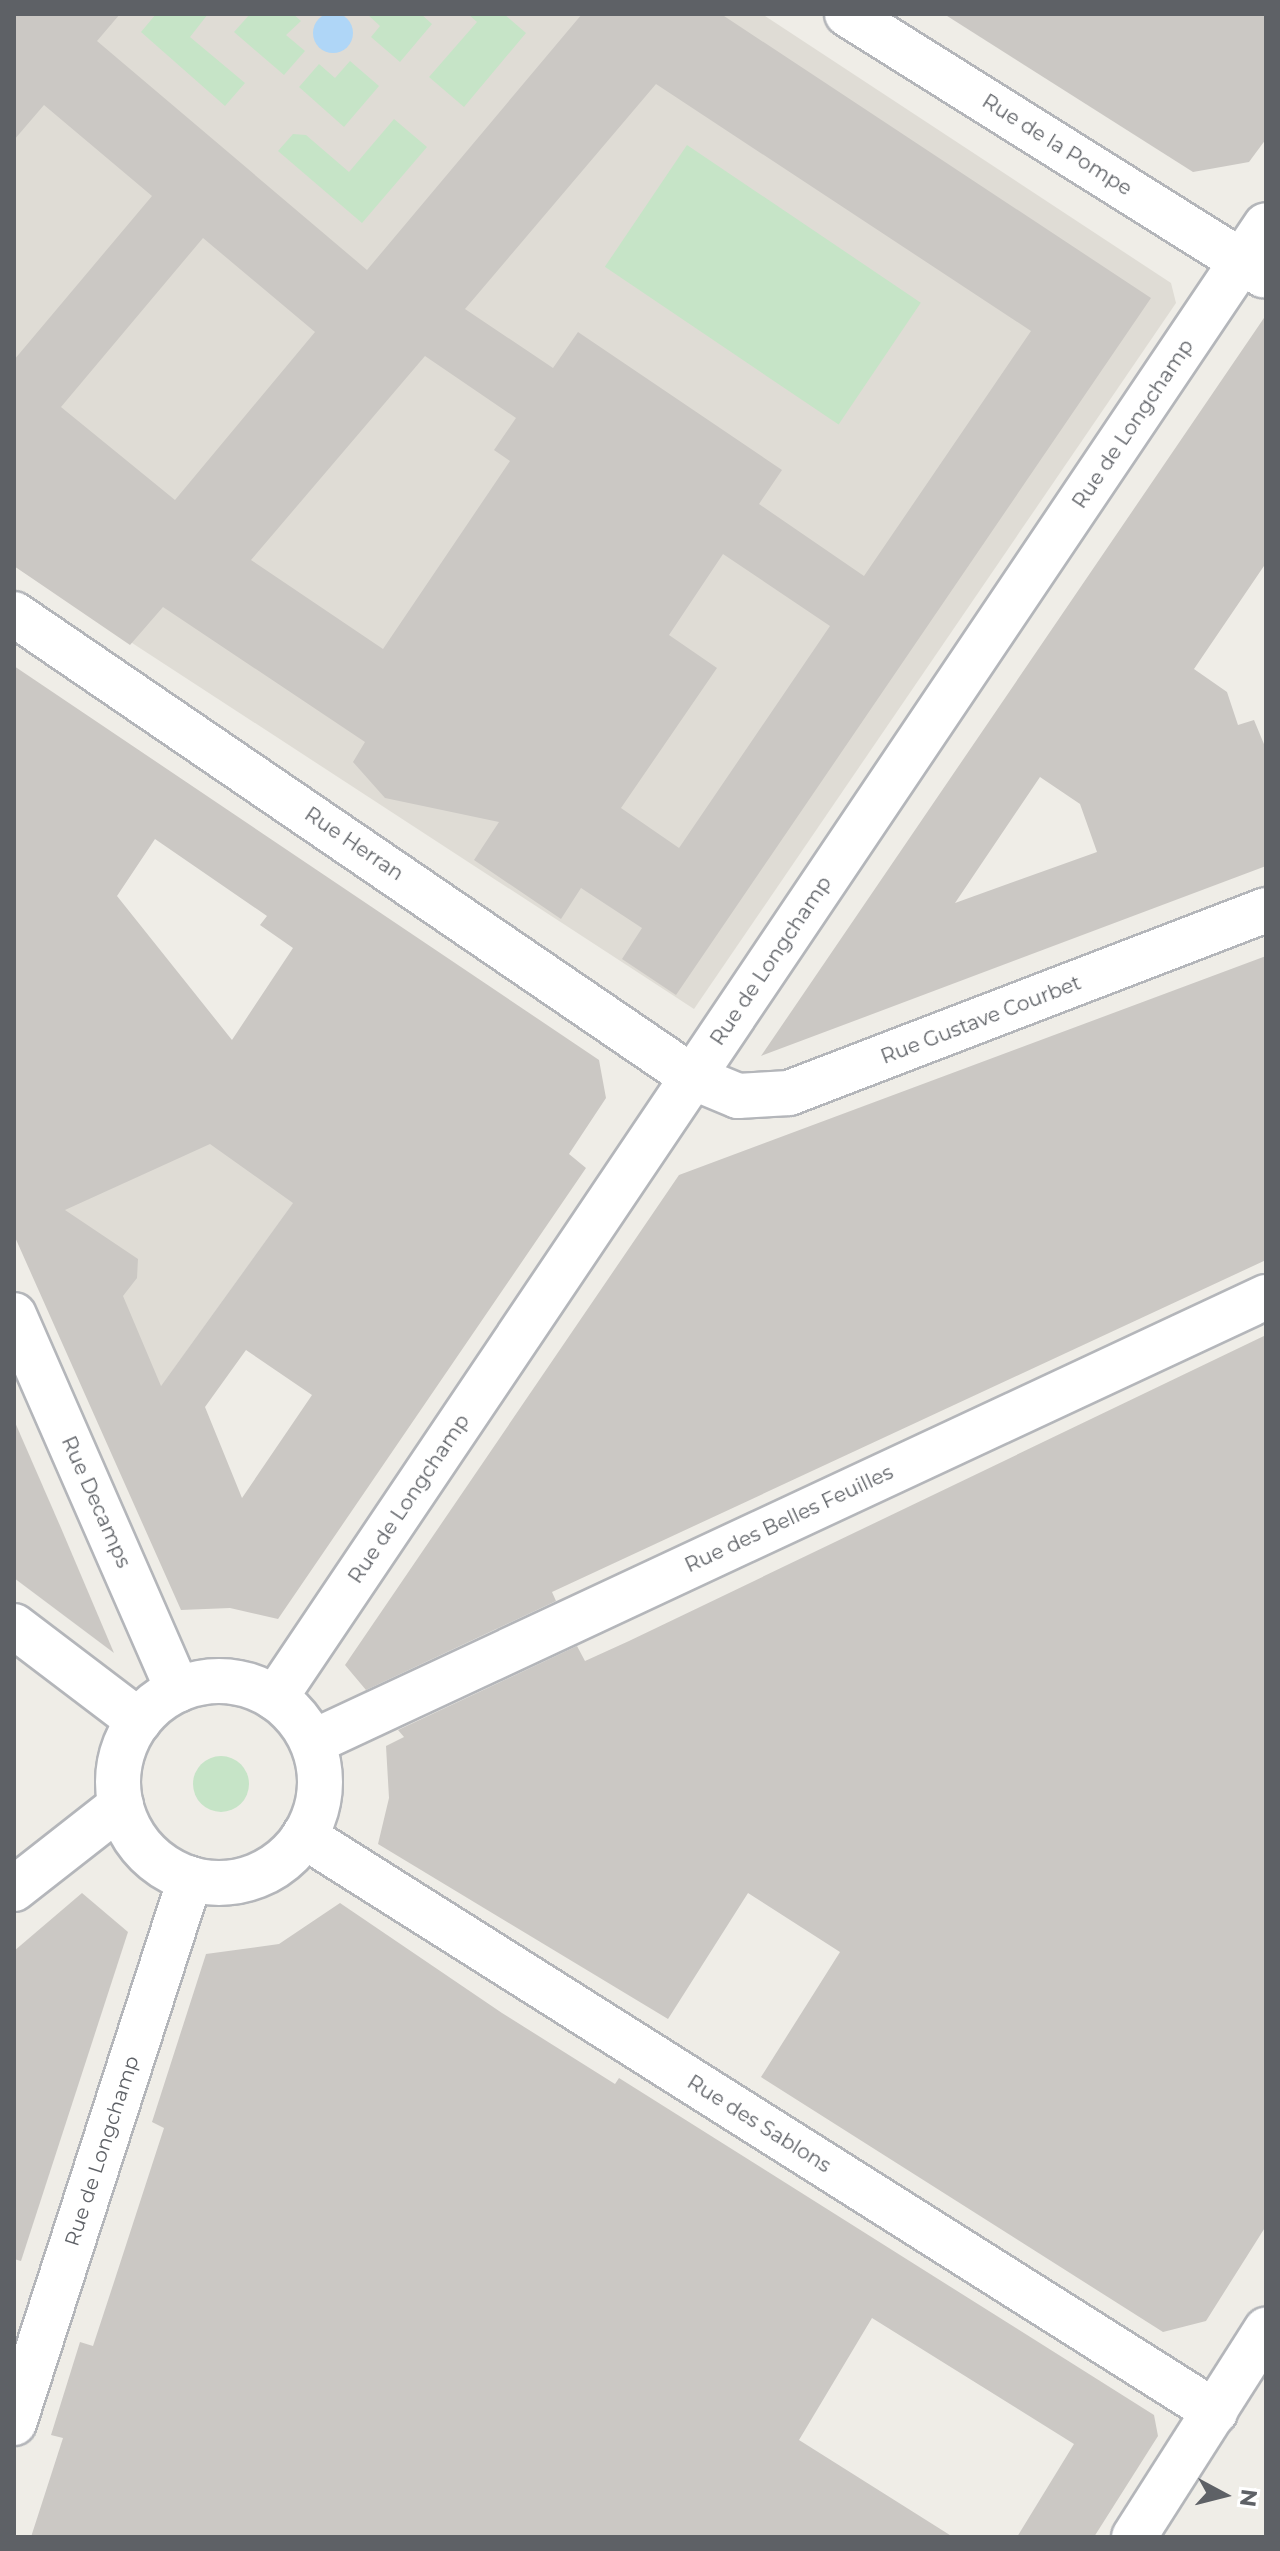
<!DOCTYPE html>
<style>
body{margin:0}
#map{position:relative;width:1280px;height:2551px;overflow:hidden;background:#efede7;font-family:Montserrat,sans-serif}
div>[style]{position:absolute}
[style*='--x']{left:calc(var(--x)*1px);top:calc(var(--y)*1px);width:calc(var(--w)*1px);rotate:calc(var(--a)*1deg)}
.education>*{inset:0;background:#dfdcd5}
.green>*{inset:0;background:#c6e4c7;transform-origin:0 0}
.round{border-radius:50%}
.water>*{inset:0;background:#afd6f7}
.building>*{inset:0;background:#cbc8c4}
.roads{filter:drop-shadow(2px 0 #b4b6ba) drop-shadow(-2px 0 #b4b6ba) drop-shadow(0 2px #b4b6ba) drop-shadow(0 -2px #b4b6ba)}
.minor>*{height:44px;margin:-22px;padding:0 22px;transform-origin:22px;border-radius:22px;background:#fff}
.minor>.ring{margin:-22px;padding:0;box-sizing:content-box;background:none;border:44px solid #fff;border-radius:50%}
span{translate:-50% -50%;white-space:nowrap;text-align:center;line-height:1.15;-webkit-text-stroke:6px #fff;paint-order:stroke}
.street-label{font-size:20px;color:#5e6166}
.frame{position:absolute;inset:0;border:16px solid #5e6166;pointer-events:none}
.north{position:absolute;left:1184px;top:2455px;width:80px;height:80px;-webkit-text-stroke:6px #fff;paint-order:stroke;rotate:97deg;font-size:22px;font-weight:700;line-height:32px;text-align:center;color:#5e6166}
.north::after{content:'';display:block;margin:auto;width:28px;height:36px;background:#5e6166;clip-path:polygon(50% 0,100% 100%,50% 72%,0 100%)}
</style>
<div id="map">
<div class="education">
<div style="clip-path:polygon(14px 14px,762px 14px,1171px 283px,1176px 303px,694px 1009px,14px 566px)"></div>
<div style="clip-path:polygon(229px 1102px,338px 1141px,113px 1453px,14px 1195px)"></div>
</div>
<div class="green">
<div style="clip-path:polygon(156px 14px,208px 14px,190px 37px,245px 83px,225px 106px,141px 32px)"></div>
<div style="clip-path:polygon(250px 14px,293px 14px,301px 21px,286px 35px,305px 51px,284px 75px,234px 32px)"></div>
<div style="clip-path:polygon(367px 14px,421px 14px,432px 24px,400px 62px,371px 37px,380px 26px)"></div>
<div style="clip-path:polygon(468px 14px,504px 14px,526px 33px,464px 107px,429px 77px,477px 22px)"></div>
<div style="clip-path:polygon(350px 61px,379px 86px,344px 127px,299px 87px,319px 64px,335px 78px)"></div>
<div style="clip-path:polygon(394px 119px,427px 147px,362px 223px,278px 151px,293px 134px,306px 135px,349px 172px)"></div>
<div style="left:687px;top:145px;width:282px;height:147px;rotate:34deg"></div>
<div class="round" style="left:193px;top:1756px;width:56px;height:56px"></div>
</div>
<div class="water">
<div class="round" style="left:313px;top:13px;width:40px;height:40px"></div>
</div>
<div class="building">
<div style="clip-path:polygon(evenodd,14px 14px,120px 14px,97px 41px,367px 270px,582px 14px,721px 14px,1151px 298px,676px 995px,622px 959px,642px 928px,581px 888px,561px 919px,474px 860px,499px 822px,385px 798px,353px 762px,365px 742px,163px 607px,130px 645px,14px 566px,14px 360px,152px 196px,44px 105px,14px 140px,14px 14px,656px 84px,1031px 331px,864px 576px,759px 504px,782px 470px,578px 332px,553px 368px,465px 309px,656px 84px,14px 14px,203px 238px,315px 332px,175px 500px,61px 407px,203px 238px,14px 14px,425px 356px,516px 418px,494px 450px,510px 461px,383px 649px,251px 560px,425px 356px,14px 14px,723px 554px,830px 626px,679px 848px,621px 808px,717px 668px,669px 635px,723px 554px)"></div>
<div style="clip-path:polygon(944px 14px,1266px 14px,1266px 139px,1249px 162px,1193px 172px)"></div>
<div style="clip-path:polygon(evenodd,1266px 315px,1266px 563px,1194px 669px,1227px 692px,1238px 725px,1254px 720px,1266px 749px,1266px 866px,761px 1056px,1266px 315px,1040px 777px,1080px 804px,1097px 852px,955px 903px,1040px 777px)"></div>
<div style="clip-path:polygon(evenodd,14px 666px,599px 1060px,606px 1098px,569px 1154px,586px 1168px,278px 1619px,230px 1608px,181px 1610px,14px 1235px,14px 666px,155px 839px,267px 916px,260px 925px,293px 948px,232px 1040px,117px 896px,155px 839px,14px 666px,210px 1144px,293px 1203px,161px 1386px,123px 1296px,137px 1278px,138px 1259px,65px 1210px,210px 1144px,14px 666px,246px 1350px,312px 1395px,242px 1498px,205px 1407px,246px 1350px)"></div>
<div style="clip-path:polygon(1266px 956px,1266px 1260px,552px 1592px,556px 1601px,366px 1690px,345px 1665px,679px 1175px)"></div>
<div style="clip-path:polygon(1266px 1335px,1266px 2226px,1206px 2321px,1163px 2332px,761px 2077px,840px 1952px,748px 1893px,668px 2019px,378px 1844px,389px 1798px,386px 1746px,404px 1737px,398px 1730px,577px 1646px,585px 1661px,629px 1641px)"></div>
<div style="clip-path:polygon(14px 1420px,61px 1528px,114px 1653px,14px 1578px)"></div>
<div style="clip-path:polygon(82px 1893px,128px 1932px,21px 2261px,14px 2259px,14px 1951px)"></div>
<div style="clip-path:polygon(340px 1903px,502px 2013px,615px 2084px,619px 2078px,1154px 2415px,1158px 2436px,1094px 2537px,1017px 2537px,1074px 2444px,872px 2318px,799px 2440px,953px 2537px,31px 2537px,63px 2438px,51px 2435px,80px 2342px,93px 2346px,114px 2282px,164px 2128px,152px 2122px,206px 1954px,279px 1944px)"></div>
</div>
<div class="roads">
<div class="minor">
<div style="--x:847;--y:14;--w:492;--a:32.1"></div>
<div style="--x:14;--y:614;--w:821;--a:34.33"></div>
<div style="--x:692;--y:1077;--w:50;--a:22.4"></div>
<div style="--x:738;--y:1096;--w:51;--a:-3.4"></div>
<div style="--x:789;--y:1093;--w:511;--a:-20.99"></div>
<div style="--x:14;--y:1315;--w:409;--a:66.4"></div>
<div style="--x:14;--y:1626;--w:157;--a:37.2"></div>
<div class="ring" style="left:118px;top:1681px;width:158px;height:158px"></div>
<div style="--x:275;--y:1698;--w:1775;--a:-56.07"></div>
<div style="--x:313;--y:1742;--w:1052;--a:-25.03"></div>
<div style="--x:304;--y:1836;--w:1078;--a:32.3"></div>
<div style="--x:14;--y:1889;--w:136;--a:-38.1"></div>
<div style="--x:14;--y:2423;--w:572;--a:-72.07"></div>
<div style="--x:1134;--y:2537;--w:246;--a:-57.5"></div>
</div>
</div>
<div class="street-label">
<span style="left:1057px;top:145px;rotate:32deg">Rue de la Pompe</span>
<span style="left:1133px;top:424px;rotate:-56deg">Rue de Longchamp</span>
<span style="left:354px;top:844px;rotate:34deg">Rue Herran</span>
<span style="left:771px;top:961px;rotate:-56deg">Rue de Longchamp</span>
<span style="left:981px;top:1020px;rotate:-21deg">Rue Gustave Courbet</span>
<span style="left:409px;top:1499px;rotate:-56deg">Rue de Longchamp</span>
<span style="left:96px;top:1502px;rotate:66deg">Rue Decamps</span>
<span style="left:789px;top:1519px;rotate:-25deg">Rue des Belles Feuilles</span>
<span style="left:759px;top:2124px;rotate:32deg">Rue des Sablons</span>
<span style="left:102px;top:2151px;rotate:-72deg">Rue de Longchamp</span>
</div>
<div class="frame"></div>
<div class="north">N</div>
</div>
